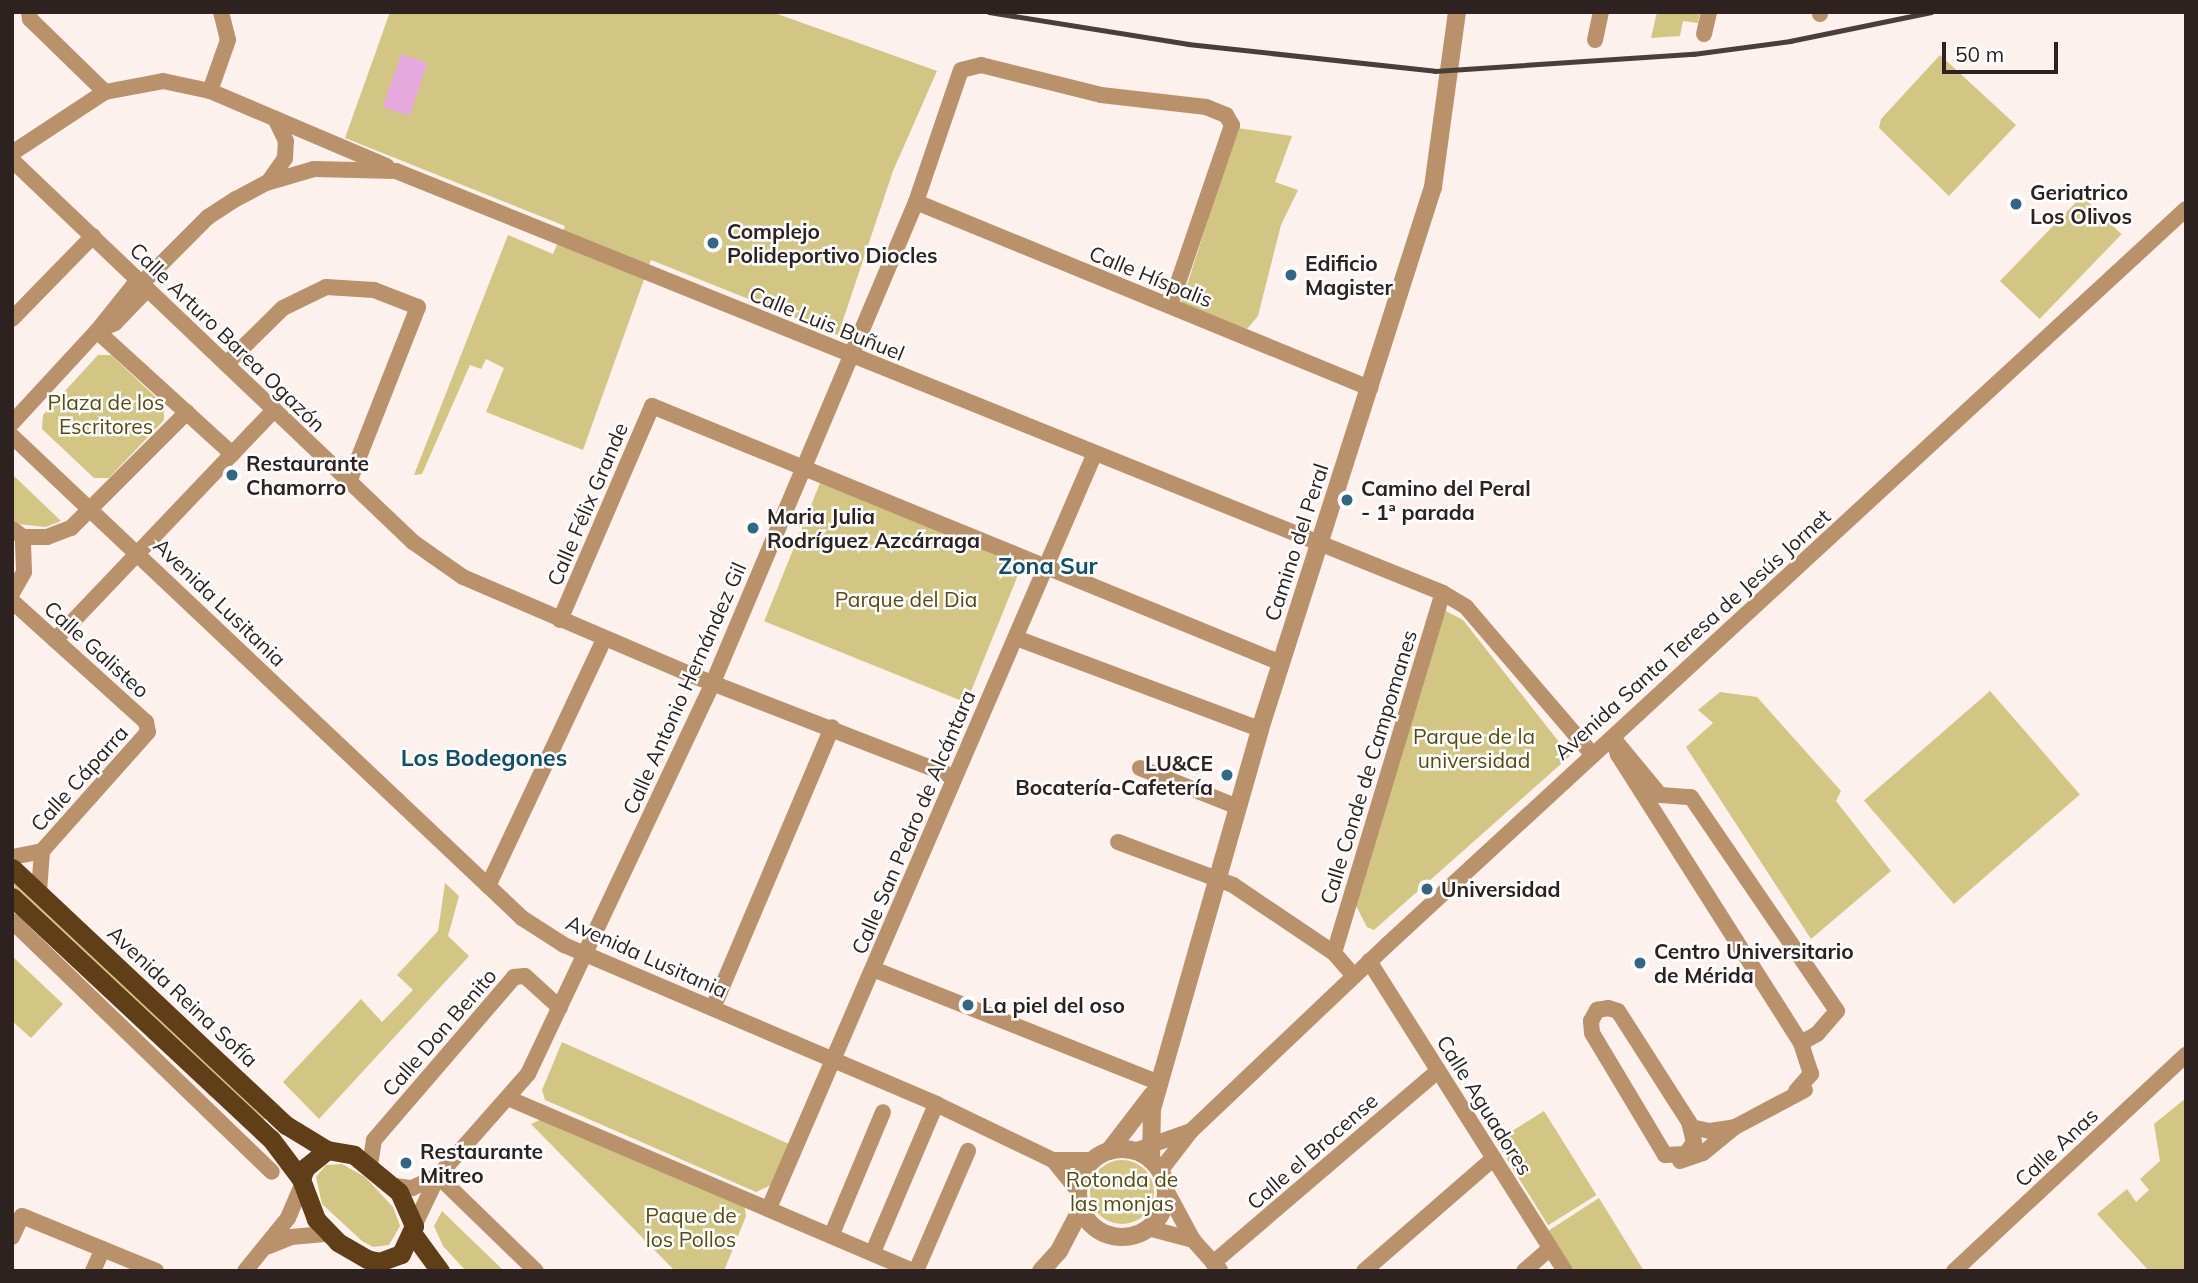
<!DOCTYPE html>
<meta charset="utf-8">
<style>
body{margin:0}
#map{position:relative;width:2198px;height:1283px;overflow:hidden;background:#fdf1ee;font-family:Mulish,sans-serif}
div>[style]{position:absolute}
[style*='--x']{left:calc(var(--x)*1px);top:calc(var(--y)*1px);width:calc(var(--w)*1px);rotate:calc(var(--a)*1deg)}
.green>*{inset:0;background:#d3c584;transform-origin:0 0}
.round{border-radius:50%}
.water>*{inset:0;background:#e5a9dd;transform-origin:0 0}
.minor>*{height:16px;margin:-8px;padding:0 8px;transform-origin:8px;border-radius:8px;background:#b9926c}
.tertiary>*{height:18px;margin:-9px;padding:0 9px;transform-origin:9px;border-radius:9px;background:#b9926c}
.tertiary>.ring{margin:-9px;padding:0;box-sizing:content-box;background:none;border:18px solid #b9926c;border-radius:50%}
.trunk>*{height:19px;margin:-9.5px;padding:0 9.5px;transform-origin:9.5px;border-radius:9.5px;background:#603e17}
.rail>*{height:4.5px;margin:-2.25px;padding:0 2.25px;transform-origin:2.25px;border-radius:2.25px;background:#4a3e3c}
.dots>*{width:19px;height:19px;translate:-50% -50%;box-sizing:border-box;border:4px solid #fff;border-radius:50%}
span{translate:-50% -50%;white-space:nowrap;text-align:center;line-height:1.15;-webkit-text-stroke:5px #fff;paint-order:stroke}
.poi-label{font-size:21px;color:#2d2220;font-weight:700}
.left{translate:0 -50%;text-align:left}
.right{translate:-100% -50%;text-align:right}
.street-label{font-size:21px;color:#2d2220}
.park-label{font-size:21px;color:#574b11}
.neighbourhood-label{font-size:23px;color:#0f4f6e;font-weight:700}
.frame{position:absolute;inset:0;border:14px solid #2d2220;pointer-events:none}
.scale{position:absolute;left:1942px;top:42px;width:116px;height:32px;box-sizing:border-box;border:4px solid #2d2220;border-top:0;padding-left:9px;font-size:21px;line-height:24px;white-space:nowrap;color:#2d2220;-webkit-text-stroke:5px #fff;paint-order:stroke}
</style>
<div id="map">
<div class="green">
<div style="clip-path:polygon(390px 12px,772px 12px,937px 71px,893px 171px,838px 335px,651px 260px,583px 450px,486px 412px,504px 368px,486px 359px,481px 369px,470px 365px,422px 474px,414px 475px,508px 235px,553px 254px,565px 226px,345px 138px)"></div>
<div style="clip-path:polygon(1657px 12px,1697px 12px,1700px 13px,1698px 23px,1683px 21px,1680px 36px,1651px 38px)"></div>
<div style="clip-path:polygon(1940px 55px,2016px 125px,1949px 196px,1879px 128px,1881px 119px)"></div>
<div style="clip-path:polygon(1237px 128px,1292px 136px,1275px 182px,1298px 190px,1281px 225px,1258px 316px,1247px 329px,1181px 304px)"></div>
<div style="left:2082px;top:196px;width:55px;height:118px;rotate:44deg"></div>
<div style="clip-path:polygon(98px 355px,111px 355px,164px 405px,164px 420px,109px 478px,94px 478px,42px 429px,43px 415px)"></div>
<div style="clip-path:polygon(12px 474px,61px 521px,46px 527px,17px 524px,12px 519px)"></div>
<div style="left:820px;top:483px;width:218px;height:149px;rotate:22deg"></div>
<div style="clip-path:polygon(1442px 609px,1463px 620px,1570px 756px,1374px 930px,1367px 927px,1355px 904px)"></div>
<div style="left:1990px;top:691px;width:137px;height:167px;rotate:49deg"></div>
<div style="clip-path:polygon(1720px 692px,1757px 697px,1841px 791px,1836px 801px,1891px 871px,1811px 939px,1686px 747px,1713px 723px,1698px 710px)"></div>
<div style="clip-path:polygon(12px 880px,266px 1118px,263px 1120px,12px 886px)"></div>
<div style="clip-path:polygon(445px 883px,459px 896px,448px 936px,469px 956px,319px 1119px,283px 1082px,361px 999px,382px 1022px,413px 990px,397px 975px,438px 931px)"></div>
<div style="clip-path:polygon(12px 956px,63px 1004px,31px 1038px,12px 1021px)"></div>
<div style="clip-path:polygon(562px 1042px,789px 1144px,771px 1185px,756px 1192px,545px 1100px,542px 1090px)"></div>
<div style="clip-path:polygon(2186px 1098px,2186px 1271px,2149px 1271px,2097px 1214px,2127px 1189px,2136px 1202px,2149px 1190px,2140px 1179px,2160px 1161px,2154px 1124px)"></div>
<div style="left:1544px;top:1111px;width:99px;height:57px;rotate:58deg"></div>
<div style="clip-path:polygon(542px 1119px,744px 1204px,746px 1216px,724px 1271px,675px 1271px,531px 1124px)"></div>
<div class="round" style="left:1090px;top:1160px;width:64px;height:64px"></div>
<div style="clip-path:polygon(342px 1164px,365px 1177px,393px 1207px,400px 1226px,389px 1245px,373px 1247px,362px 1241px,322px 1204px,316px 1177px,326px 1165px)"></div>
<div style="clip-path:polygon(1599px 1198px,1644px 1271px,1574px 1271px,1548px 1231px)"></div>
<div style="clip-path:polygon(442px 1211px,504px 1271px,466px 1271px,443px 1246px,434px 1226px)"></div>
</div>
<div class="water">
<div style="left:401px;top:54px;width:28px;height:56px;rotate:19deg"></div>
</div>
<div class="minor">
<div style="--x:29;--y:12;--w:7;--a:82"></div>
<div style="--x:30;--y:19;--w:105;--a:44.2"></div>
<div style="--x:1820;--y:14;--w:2;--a:-90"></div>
<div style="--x:1704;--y:34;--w:23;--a:-77"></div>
<div style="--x:1595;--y:40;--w:29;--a:-78"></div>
<div style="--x:210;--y:91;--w:54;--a:-70.6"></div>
<div style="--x:228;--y:40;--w:29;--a:-104"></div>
<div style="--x:12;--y:153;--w:111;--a:-33.3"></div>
<div style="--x:105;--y:92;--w:59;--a:-10.7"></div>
<div style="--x:163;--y:81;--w:48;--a:12"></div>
<div style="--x:210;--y:91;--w:192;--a:23"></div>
<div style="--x:12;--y:160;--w:554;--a:43.61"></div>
<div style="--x:413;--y:542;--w:61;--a:35"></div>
<div style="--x:463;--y:577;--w:251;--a:23.2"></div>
<div style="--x:694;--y:676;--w:279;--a:21.2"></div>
<div style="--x:269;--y:181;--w:28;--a:-55"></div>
<div style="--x:285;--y:158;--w:17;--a:-87"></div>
<div style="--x:286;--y:141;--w:25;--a:-116"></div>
<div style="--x:916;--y:202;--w:491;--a:22.3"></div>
<div style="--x:12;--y:319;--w:116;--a:-45.7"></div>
<div style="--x:97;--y:331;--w:58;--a:-51.3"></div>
<div style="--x:133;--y:286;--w:11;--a:-22"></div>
<div style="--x:143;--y:282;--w:92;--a:-45"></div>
<div style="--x:208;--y:217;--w:33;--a:-33"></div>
<div style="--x:236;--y:199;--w:34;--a:-28"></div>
<div style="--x:266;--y:183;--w:50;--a:-16.3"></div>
<div style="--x:314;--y:169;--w:82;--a:1.4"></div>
<div style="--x:396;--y:171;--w:1129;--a:21.95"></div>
<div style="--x:1443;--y:593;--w:27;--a:31"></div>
<div style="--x:1466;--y:607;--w:195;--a:49.4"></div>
<div style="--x:97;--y:331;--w:20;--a:-24"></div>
<div style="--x:115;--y:323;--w:42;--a:-46"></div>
<div style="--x:144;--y:293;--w:11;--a:-95"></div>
<div style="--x:227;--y:363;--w:78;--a:-44.5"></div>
<div style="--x:283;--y:308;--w:48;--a:-26"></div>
<div style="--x:326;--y:287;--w:48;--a:3.6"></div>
<div style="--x:374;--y:290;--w:47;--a:21.1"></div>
<div style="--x:418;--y:307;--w:188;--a:111.5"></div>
<div style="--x:12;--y:423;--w:125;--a:-47.3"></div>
<div style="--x:97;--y:331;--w:183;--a:42.3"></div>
<div style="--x:12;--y:436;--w:702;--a:43.38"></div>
<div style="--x:522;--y:918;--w:50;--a:32.7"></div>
<div style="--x:564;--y:945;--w:405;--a:23.1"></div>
<div style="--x:936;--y:1104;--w:130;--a:25.6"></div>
<div style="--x:1053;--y:1160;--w:40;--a:51"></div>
<div style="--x:12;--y:529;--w:14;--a:36"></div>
<div style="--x:23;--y:537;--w:24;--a:0"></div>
<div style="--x:47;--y:537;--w:26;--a:-21"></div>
<div style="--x:71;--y:528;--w:164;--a:-45"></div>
<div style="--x:12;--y:593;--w:24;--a:-60"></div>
<div style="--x:24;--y:572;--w:35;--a:-92"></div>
<div style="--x:12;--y:601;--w:181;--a:42.1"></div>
<div style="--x:146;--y:722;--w:10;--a:79"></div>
<div style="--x:148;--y:732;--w:159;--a:131.7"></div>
<div style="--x:42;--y:851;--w:41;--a:94.2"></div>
<div style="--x:560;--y:620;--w:233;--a:-66.7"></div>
<div style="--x:652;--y:406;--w:679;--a:22.22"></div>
<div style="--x:1016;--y:638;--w:260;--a:20.5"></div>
<div style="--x:55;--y:640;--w:318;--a:-46.4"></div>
<div style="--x:1140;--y:768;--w:105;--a:21.7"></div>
<div style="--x:1118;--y:842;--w:123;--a:20.5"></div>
<div style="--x:1233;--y:885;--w:122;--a:34"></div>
<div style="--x:1334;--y:953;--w:30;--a:49"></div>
<div style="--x:12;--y:857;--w:31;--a:-11"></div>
<div style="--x:488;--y:886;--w:273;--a:-64.8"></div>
<div style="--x:12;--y:921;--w:361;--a:44"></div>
<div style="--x:1334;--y:953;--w:376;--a:-73.2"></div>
<div style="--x:1369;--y:961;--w:367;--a:57.7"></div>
<div style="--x:873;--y:969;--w:308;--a:21.7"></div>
<div style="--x:713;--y:1008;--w:305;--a:-67"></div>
<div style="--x:1608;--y:1008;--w:10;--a:17"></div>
<div style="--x:1618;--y:1011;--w:132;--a:57.4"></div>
<div style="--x:1689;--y:1122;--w:21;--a:76"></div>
<div style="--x:1694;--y:1142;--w:14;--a:124"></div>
<div style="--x:1686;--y:1154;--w:21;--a:177"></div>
<div style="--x:1665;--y:1155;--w:142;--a:-120.9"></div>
<div style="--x:1592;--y:1033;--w:12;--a:-95"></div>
<div style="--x:1591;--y:1021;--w:13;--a:-61"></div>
<div style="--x:1597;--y:1010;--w:11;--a:-10"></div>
<div style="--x:1796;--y:1091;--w:23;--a:-49"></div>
<div style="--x:1811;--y:1074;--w:33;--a:-108"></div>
<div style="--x:1801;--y:1043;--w:341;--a:-122.4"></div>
<div style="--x:1618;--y:755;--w:18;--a:-106"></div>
<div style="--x:1613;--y:738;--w:74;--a:50.5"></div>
<div style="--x:1660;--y:795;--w:31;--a:4"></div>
<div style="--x:1691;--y:797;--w:259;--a:55.7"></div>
<div style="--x:1837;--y:1011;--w:30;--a:131"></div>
<div style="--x:1817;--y:1034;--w:18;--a:151"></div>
<div style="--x:510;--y:1099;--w:439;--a:23.1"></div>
<div style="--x:1691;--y:1127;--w:19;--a:12"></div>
<div style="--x:1710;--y:1131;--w:25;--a:-9"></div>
<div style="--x:1137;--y:1150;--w:57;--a:-19.4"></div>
<div style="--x:1053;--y:1160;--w:39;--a:0"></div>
<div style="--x:1680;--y:1161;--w:24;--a:-19"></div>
<div style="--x:1703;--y:1153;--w:41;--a:-39.1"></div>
<div style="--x:1735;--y:1127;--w:79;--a:-27.9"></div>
<div style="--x:370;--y:1165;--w:25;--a:-81"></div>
<div style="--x:374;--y:1140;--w:215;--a:-49.3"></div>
<div style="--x:514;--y:977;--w:11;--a:-5"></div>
<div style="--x:525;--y:976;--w:47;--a:42.4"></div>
<div style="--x:1160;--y:1171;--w:51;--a:-52.2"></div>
<div style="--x:1191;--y:1131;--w:270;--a:-43.5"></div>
<div style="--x:1387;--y:945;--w:1086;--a:-42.65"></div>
<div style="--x:438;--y:1176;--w:136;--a:44.1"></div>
<div style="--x:395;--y:1186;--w:17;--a:7"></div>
<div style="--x:412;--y:1188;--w:29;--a:-25"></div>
<div style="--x:438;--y:1176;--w:136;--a:-48.6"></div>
<div style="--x:528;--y:1074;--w:436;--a:-64.7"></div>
<div style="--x:714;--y:680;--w:519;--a:-67.09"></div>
<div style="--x:916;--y:202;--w:139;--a:-71.2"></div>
<div style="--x:961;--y:70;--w:21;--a:-14"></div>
<div style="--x:981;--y:65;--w:124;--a:14"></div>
<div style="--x:1101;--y:95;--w:106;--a:6.5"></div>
<div style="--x:1206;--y:107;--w:22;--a:22"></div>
<div style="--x:1226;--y:115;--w:12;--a:59"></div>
<div style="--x:1232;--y:125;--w:191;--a:108.9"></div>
<div style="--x:1165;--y:1188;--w:59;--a:61.7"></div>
<div style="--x:1193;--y:1240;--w:40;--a:48"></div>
<div style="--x:769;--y:1208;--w:822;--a:-66.65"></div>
<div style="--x:414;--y:1226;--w:55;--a:-64.4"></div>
<div style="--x:1148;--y:1228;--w:47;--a:14.9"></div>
<div style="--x:832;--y:1234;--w:132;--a:-67.3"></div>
<div style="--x:12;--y:1237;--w:23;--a:-65"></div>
<div style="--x:22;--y:1216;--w:145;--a:22.3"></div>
<div style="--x:269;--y:1246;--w:24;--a:-22"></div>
<div style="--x:291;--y:1237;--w:37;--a:-5"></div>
<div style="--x:873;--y:1252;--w:161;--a:-66.9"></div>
<div style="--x:1213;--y:1263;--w:296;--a:-40.5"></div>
<div style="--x:93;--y:1271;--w:24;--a:-66"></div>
<div style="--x:245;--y:1271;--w:68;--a:-50.9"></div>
<div style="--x:288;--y:1218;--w:34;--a:-67"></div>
<div style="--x:916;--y:1271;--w:131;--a:-66.6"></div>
<div style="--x:1364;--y:1271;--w:172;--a:-41"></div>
<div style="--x:1524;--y:1271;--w:35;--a:-41"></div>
<div style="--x:1954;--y:1271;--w:317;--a:-43"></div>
</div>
<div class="tertiary">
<div class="ring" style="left:1078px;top:1149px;width:70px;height:70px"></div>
<div style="--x:1109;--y:1151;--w:71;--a:-52.5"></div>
<div style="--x:1151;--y:1160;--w:51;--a:-88.9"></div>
<div style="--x:1152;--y:1109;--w:395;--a:-74.1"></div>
<div style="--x:1260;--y:729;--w:569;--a:-72.3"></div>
<div style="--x:1433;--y:187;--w:177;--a:-82.2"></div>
<div style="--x:1041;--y:1271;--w:27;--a:-48"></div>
<div style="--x:1059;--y:1251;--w:47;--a:-62.4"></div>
</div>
<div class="trunk">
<div style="--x:12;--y:868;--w:376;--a:43.2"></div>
<div style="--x:286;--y:1125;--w:48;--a:31.4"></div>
<div style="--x:12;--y:897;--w:354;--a:43.1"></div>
<div style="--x:271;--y:1139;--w:50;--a:53.1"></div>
<div style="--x:327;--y:1150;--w:27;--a:10"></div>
<div style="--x:354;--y:1155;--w:58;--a:39.4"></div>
<div style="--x:399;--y:1192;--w:37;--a:66"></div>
<div style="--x:414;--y:1226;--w:31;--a:115"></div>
<div style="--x:401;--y:1254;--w:23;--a:160"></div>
<div style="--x:379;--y:1262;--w:12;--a:-166"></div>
<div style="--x:367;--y:1259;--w:34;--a:-150"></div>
<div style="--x:338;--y:1242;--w:32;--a:-134"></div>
<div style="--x:316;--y:1219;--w:43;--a:-110.6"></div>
<div style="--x:301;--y:1179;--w:12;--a:-70"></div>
<div style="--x:305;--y:1168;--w:28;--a:-39"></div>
<div style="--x:413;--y:1234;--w:46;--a:53.9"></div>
</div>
<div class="rail">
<div style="--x:989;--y:12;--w:202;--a:9.1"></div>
<div style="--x:1188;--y:44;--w:248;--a:6.2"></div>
<div style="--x:1435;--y:71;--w:259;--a:-3.8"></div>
<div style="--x:1693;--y:54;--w:98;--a:-7.6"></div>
<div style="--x:1790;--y:41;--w:144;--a:-11.6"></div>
</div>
<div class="dots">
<div style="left:2016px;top:204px;background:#336683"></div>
<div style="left:713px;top:243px;background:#336683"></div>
<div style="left:1291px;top:275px;background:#336683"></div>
<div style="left:232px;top:475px;background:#336683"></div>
<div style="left:1347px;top:500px;background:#336683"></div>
<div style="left:753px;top:528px;background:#336683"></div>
<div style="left:1227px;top:775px;background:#336683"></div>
<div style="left:1427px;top:889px;background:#336683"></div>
<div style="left:1640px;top:963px;background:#336683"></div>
<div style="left:968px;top:1005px;background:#336683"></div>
<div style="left:406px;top:1163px;background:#336683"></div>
</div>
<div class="poi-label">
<span class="left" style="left:2030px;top:204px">Geriatrico<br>Los Olivos</span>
<span class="left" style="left:727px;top:243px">Complejo<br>Polideportivo Diocles</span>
<span class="left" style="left:1305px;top:275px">Edificio<br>Magister</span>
<span class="left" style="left:246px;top:475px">Restaurante<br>Chamorro</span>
<span class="left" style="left:1361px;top:500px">Camino del Peral<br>- 1ª parada</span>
<span class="left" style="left:767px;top:528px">Maria Julia<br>Rodríguez Azcárraga</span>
<span class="right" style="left:1213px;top:775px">LU&amp;CE<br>Bocatería-Cafetería</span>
<span class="left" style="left:1441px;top:889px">Universidad</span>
<span class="left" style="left:1654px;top:963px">Centro Universitario<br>de Mérida</span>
<span class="left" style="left:982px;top:1005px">La piel del oso</span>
<span class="left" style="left:420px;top:1163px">Restaurante<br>Mitreo</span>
</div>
<div class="street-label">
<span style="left:1151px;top:276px;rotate:22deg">Calle Híspalis</span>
<span style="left:827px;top:323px;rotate:22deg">Calle Luis Buñuel</span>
<span style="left:228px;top:337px;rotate:44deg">Calle Arturo Barea Ogazón</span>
<span style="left:587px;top:504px;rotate:-67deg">Calle Félix Grande</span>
<span style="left:1296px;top:542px;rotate:-72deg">Camino del Peral</span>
<span style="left:220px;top:602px;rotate:44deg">Avenida Lusitania</span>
<span style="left:1692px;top:634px;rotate:-42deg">Avenida Santa Teresa de Jesús Jornet</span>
<span style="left:97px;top:649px;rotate:42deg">Calle Galisteo</span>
<span style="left:684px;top:688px;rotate:-66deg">Calle Antonio Hernández Gil</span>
<span style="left:1368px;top:767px;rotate:-73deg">Calle Conde de Campomanes</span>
<span style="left:79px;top:778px;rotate:-48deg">Calle Cáparra</span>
<span style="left:913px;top:822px;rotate:-67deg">Calle San Pedro de Alcántara</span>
<span style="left:647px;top:956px;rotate:24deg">Avenida Lusitania</span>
<span style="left:183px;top:996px;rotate:43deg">Avenida Reina Sofía</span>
<span style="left:439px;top:1032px;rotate:-49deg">Calle Don Benito</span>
<span style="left:1485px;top:1105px;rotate:58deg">Calle Aguadores</span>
<span style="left:2056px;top:1147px;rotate:-43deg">Calle Anas</span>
<span style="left:1312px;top:1151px;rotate:-41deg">Calle el Brocense</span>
</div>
<div class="park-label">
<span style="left:106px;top:414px">Plaza de los<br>Escritores</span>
<span style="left:906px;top:599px">Parque del Dia</span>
<span style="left:1474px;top:748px">Parque de la<br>universidad</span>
<span style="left:1122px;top:1191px">Rotonda de<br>las monjas</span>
<span style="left:691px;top:1227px">Paque de<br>los Pollos</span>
</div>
<div class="neighbourhood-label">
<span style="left:1048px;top:566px">Zona Sur</span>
<span style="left:484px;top:758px">Los Bodegones</span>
</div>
<div class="frame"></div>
<div class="scale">50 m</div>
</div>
